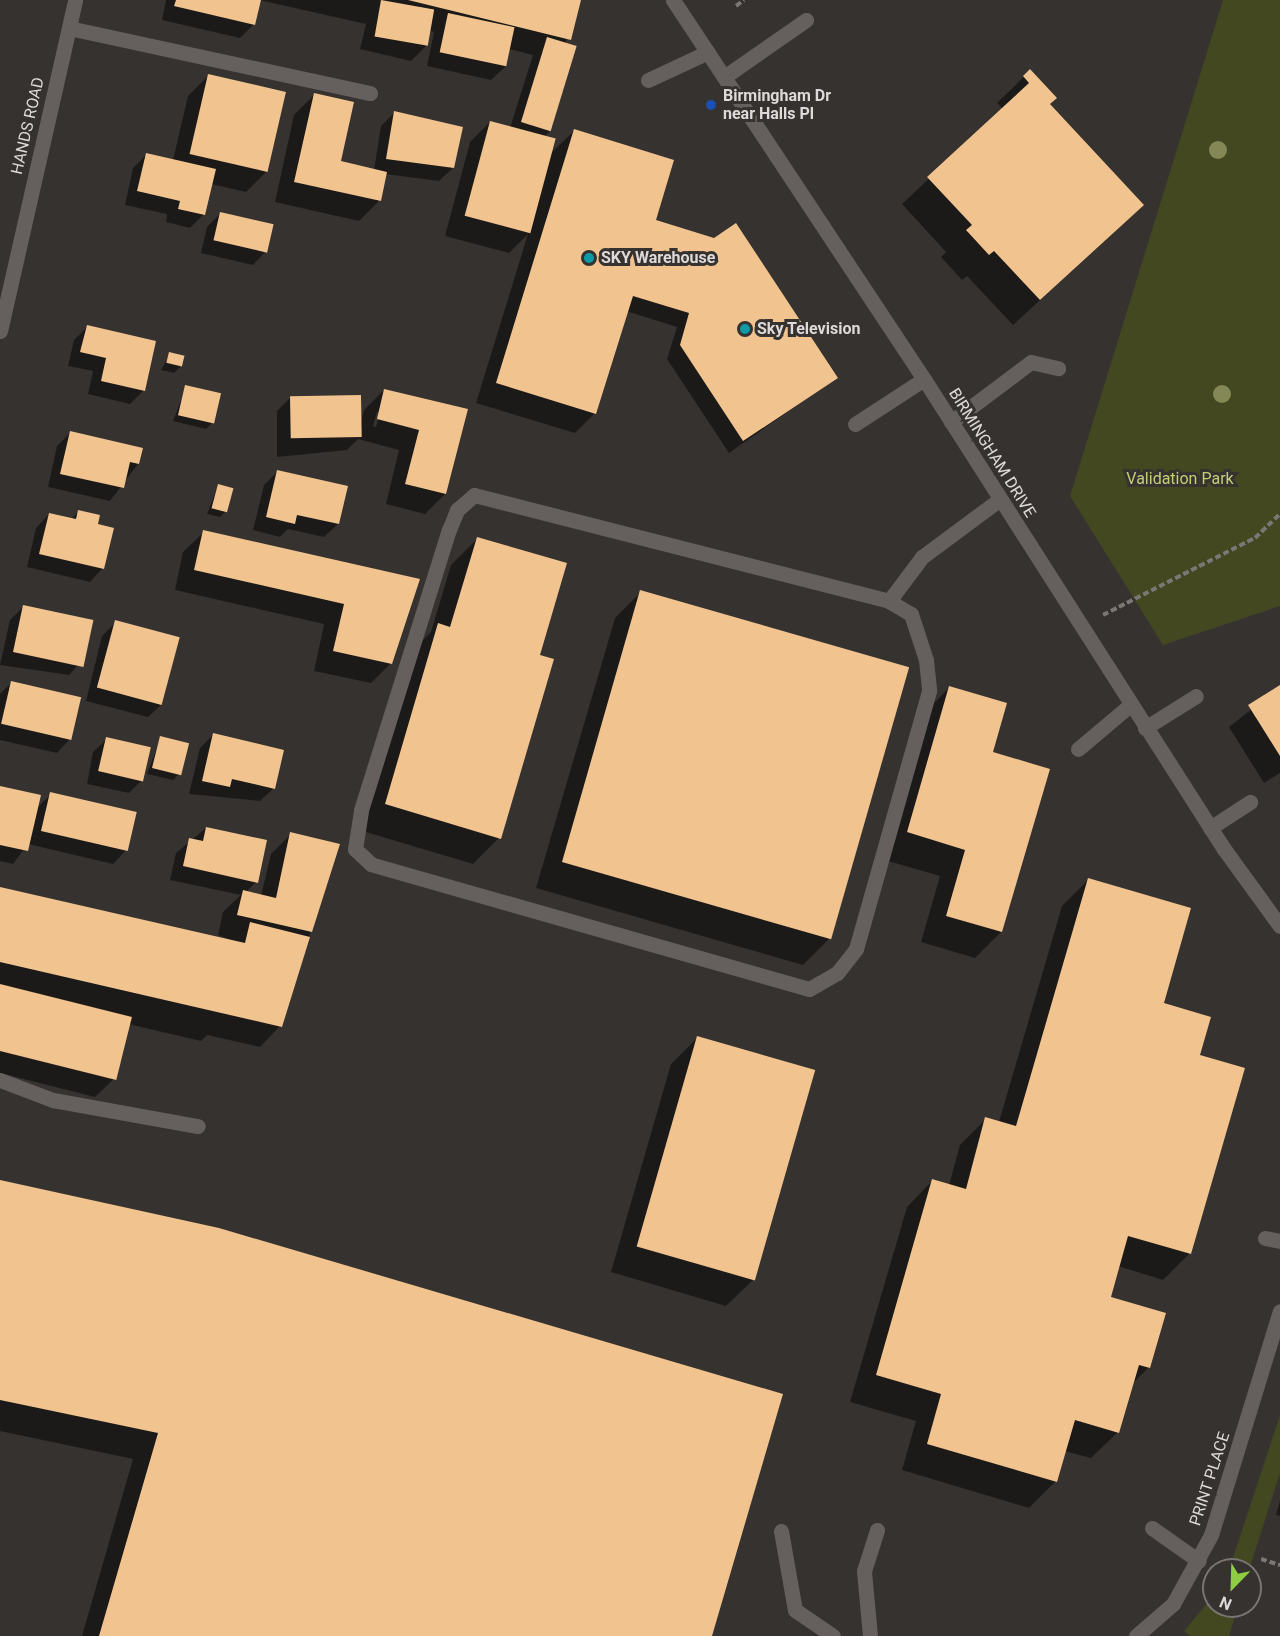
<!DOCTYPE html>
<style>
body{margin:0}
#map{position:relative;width:1280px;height:1636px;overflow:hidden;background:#363230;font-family:Roboto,sans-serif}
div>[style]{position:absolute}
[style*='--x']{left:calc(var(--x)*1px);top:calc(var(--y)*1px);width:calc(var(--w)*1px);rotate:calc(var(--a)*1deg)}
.green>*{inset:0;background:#434820}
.shadow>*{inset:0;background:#0007}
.building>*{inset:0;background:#f1c38f;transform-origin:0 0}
.path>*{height:4px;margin-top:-2px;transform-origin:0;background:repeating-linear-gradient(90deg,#7b7776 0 6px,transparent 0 9px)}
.lane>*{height:15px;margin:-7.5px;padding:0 7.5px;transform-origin:7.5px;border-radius:7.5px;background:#65605d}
.street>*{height:15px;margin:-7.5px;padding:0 7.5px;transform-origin:7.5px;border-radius:7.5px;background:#65605d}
.secondary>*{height:15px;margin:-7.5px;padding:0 7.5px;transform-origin:7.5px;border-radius:7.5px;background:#65605d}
.trees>*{width:18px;height:18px;margin:-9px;border-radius:50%;background:#838856}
.dots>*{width:16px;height:16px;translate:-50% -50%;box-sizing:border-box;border:3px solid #363230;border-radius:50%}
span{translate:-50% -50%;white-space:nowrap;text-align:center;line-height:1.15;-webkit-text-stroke:6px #363230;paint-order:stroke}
.poi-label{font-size:16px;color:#dddad9;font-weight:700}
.left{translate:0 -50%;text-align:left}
.street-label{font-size:16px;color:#dddad9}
.park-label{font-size:16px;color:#c2cf75}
.north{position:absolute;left:1202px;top:1558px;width:60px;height:60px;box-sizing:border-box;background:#363230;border:2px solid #797574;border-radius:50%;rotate:203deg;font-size:16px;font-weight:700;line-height:24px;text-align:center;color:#dddad9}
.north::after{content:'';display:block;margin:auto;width:21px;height:27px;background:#8ecd43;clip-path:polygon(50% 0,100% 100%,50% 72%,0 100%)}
</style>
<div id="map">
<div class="green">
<div style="clip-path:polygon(1223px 0,1280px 0,1280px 606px,1163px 645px,1070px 496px)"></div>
<div style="clip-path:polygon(1280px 1415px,1280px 1473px,1249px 1570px,1229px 1570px)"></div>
<div style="clip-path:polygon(1214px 1595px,1214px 1606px,1238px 1606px,1229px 1636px,1190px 1636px,1184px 1631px)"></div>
</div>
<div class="shadow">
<div style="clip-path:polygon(166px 0,579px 0,565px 44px,550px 131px,544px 137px,550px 154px,574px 131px,654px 221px,836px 378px,729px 453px,667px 359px,677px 327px,626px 311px,595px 413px,575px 433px,476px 403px,528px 234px,509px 253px,445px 236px,470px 142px,490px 122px,510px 128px,533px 55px,509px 49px,505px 67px,491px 80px,427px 66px,434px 32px,428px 30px,425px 47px,411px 61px,360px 49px,366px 24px,259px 0,254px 24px,240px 38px,162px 20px)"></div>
<div style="clip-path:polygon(1030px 71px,1115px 231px,1013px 325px,967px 276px,962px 280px,941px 257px,946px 252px,902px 204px,1003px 109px,997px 103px)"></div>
<div style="clip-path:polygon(208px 76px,266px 172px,246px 192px,211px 184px,204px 214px,190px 228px,166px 222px,167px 214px,125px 205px,133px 168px,147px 154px,173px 160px,188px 96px)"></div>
<div style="clip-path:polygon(314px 95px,339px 162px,374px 170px,381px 126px,394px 113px,453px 168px,439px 181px,385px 174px,379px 201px,359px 221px,275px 202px,294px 115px)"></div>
<div style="clip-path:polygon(220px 214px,266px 251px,253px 265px,201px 253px,207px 227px)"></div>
<div style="clip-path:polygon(87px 327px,155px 342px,143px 391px,130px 404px,88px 394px,93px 371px,68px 366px,74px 340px)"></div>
<div style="clip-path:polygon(170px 354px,181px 366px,174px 373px,161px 370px)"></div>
<div style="clip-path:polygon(186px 387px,213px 422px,206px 429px,173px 421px)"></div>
<div style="clip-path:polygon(evenodd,384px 390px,466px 410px,445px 494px,425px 514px,386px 504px,399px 450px,358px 439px,347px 450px,277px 457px,277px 411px,291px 397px,361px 422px,364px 410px,384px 390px,377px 412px,380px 412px,376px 427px,373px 426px,377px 412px)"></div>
<div style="clip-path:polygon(70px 433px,138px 464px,110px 501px,48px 487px,57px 446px)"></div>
<div style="clip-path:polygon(278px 471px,338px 524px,324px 537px,288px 529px,280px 537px,253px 530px,264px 485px)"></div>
<div style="clip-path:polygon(218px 486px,226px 511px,220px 517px,207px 514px)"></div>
<div style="clip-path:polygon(78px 512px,96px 525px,103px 568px,90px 582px,27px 567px,36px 528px,49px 514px,71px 519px)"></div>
<div style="clip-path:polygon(204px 532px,418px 580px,391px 663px,371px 683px,314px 671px,324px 624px,175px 590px,183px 552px)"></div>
<div style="clip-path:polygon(477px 539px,538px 656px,499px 838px,473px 864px,359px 830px,412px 651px,431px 632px,451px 565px)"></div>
<div style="clip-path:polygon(641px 592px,829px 939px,803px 965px,536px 888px,615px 618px)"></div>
<div style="clip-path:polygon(24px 606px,82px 661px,69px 675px,0 665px,10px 620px)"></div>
<div style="clip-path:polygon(116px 622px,162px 704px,148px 717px,86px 701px,102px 636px)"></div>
<div style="clip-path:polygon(11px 683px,70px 739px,57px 753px,0 740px,0 694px)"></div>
<div style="clip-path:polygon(1280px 687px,1280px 773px,1264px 783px,1229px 727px)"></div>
<div style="clip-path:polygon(949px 688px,992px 753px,1001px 932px,975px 958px,921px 942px,940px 876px,881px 859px,923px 714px)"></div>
<div style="clip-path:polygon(213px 735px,274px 788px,260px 801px,189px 794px,200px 748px)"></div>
<div style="clip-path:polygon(161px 737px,179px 774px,173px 780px,147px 774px)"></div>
<div style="clip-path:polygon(107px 739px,142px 780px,129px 793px,87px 784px,93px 752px)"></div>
<div style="clip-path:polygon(0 787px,36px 809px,51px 794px,126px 850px,113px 864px,28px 844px,13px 864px,0 861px)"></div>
<div style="clip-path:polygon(206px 828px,256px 882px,246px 892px,261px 896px,271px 854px,291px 834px,311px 931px,280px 1026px,260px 1047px,207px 1035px,201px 1041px,128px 1024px,116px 1077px,95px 1097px,0 1073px,0 889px,233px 941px,218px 935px,223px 912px,241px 895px,170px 880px,176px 853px)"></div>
<div style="clip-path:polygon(1088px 880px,1198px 1056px,1190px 1253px,1163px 1280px,1118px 1266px,1109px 1298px,1149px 1367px,1131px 1385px,1118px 1432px,1091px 1458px,1064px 1451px,1056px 1481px,1029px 1508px,902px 1470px,916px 1421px,850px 1402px,907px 1207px,933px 1180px,949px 1185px,960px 1145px,986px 1119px,999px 1122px,1062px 906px)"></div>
<div style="clip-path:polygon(697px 1038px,753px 1280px,726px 1306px,611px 1272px,671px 1064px)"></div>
<div style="clip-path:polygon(0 1181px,711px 1636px,82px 1636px,133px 1459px,0 1431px)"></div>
<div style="clip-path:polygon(1280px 1500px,1280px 1516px,1276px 1515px)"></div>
</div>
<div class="building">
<div style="clip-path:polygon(176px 0,261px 0,255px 25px,174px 6px)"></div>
<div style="left:381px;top:0;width:54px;height:37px;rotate:10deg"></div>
<div style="clip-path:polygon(408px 0,581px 0,571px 40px)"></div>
<div style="left:448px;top:13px;width:68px;height:40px;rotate:12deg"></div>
<div style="left:547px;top:37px;width:31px;height:89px;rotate:17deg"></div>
<div style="clip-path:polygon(1030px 69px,1057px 98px,1050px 104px,1144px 205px,1040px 300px,994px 251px,989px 255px,966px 230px,972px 225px,927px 177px,1029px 83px,1023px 76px)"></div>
<div style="left:208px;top:74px;width:80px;height:82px;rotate:13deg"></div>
<div style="clip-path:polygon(314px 93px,354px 102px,341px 161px,387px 172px,381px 201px,294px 182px)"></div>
<div style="clip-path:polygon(394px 111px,463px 127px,454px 168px,386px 159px)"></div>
<div style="left:490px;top:121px;width:68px;height:98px;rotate:15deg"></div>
<div style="clip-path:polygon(574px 129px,674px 160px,656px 220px,714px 238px,736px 223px,838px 378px,743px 441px,680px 345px,689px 313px,633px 296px,596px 414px,496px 383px)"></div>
<div style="clip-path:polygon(146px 153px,216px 169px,205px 215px,178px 209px,180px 201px,137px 191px)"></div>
<div style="left:220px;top:212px;width:55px;height:29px;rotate:13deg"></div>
<div style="clip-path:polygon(87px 325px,156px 341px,145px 391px,101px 381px,106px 358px,80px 352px)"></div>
<div style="left:169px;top:352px;width:16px;height:11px;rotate:14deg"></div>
<div style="left:185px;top:385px;width:37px;height:31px;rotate:13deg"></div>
<div style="clip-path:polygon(384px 389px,468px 409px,446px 494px,405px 484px,419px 430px,377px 419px)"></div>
<div style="left:361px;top:395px;width:42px;height:71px;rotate:89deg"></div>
<div style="clip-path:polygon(70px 431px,143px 448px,139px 464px,130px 462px,124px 488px,60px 474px)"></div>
<div style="clip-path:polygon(277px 470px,348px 486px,339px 524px,297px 515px,295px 524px,266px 517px)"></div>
<div style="left:218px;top:484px;width:16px;height:25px;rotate:15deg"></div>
<div style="clip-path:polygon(78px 510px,100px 515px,98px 524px,114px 528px,104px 569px,39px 554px,49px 513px,76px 519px)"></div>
<div style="clip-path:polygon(203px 530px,420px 579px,392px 664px,333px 651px,344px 604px,194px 570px)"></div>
<div style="clip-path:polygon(477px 537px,567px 563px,540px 655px,554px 659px,501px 839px,385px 804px,438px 623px,450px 627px)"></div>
<div style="left:640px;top:590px;width:280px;height:283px;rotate:16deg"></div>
<div style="left:23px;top:605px;width:72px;height:48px;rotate:12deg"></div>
<div style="left:115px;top:620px;width:67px;height:70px;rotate:15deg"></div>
<div style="left:11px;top:681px;width:72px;height:44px;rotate:13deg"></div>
<div style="clip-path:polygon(1280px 685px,1280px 756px,1248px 705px)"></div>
<div style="clip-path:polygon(949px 686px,1007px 703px,993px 752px,1050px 769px,1002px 932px,946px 916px,965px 850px,907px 832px)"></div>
<div style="clip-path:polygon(213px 733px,284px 750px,275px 789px,232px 779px,230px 787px,202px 781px)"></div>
<div style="left:160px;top:736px;width:30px;height:33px;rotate:14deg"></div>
<div style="left:106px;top:737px;width:46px;height:35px;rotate:13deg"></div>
<div style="clip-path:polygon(0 786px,41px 795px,28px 851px,0 845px)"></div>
<div style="left:50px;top:792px;width:89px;height:40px;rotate:13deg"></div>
<div style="clip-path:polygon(206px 827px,267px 840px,258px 883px,183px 866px,189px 838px,203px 841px)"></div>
<div style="clip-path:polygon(290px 832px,340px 844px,312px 932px,237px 915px,243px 890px,276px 898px)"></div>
<div style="clip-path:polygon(1088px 878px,1191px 908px,1164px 1003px,1211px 1017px,1200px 1055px,1245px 1068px,1191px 1254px,1128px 1236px,1111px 1297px,1166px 1313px,1150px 1368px,1139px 1365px,1119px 1433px,1075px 1420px,1057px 1482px,927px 1444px,941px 1394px,876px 1375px,932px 1179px,966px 1189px,985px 1117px,1016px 1126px)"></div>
<div style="clip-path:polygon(0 887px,245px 943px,250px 922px,310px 937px,282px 1027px,0 962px)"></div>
<div style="left:0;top:984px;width:136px;height:65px;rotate:14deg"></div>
<div style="left:697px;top:1036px;width:123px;height:219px;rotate:16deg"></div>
<div style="clip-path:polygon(0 1180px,219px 1228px,783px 1394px,712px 1636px,99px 1636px,158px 1433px,0 1400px)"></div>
</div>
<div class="path">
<div style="--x:736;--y:6;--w:10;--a:-37"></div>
<div style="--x:1103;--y:615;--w:170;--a:-26.9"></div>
<div style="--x:1255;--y:538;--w:35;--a:-44"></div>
<div style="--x:1261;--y:1559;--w:20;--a:18"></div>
</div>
<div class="lane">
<div style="--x:69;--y:28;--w:308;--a:12.2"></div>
<div style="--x:724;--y:77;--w:100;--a:-34.8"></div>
<div style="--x:648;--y:80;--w:66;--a:-25"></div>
<div style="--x:951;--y:422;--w:100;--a:-36.9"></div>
<div style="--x:1031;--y:362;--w:28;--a:13"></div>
<div style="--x:855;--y:424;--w:82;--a:-33.1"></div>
<div style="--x:889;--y:601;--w:26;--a:31"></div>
<div style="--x:911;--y:614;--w:48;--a:71.9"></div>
<div style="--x:926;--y:660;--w:31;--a:84"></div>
<div style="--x:929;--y:691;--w:268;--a:105.8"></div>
<div style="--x:856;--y:949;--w:31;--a:128"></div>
<div style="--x:837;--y:973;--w:32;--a:150"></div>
<div style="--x:809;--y:989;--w:455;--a:-164.1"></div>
<div style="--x:371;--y:864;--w:22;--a:-137"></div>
<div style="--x:355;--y:849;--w:39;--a:-81"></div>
<div style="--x:361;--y:810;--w:294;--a:-72.6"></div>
<div style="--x:449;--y:530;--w:22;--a:-68"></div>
<div style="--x:457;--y:510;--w:23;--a:-41"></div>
<div style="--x:474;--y:495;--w:428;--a:14.3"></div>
<div style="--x:889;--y:601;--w:55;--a:-53.1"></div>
<div style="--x:922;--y:557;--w:97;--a:-36.6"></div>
<div style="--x:1145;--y:728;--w:60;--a:-32.1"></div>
<div style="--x:1078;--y:749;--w:68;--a:-40.2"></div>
<div style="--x:1210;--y:828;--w:48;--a:-33"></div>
<div style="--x:0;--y:1080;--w:57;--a:20.7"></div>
<div style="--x:53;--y:1100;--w:147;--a:10.2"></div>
<div style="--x:1265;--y:1238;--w:15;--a:11"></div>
<div style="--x:1152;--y:1528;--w:57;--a:35.1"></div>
<div style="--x:781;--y:1531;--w:80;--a:80"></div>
<div style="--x:795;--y:1610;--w:46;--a:34.4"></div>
<div style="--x:870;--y:1636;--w:65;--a:-95.3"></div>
<div style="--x:864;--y:1571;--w:43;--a:-72.4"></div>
</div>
<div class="street">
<div style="--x:0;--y:331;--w:339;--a:-77.2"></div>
<div style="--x:1136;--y:1636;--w:49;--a:-40.9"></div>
<div style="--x:1173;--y:1604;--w:79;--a:-61.2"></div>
<div style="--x:1211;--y:1535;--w:234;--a:-72.9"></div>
</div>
<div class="secondary">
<div style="--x:673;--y:0;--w:455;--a:56.5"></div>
<div style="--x:924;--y:379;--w:558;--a:57.45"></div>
<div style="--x:1224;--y:849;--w:95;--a:54"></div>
</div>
<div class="trees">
<div style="left:1218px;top:150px"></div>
<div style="left:1222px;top:394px"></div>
</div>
<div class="dots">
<div style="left:711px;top:105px;background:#1a4fb4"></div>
<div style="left:589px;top:258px;background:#0f9aa8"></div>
<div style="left:745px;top:329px;background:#0f9aa8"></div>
</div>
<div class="poi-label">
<span class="left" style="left:723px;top:105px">Birmingham Dr<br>near Halls Pl</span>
<span class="left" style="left:601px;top:258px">SKY Warehouse</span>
<span class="left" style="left:757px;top:329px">Sky Television</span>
</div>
<div class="street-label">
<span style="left:28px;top:126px;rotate:-77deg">HANDS ROAD</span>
<span style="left:992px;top:453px;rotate:58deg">BIRMINGHAM DRIVE</span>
<span style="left:1210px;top:1479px;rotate:-72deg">PRINT PLACE</span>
</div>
<div class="park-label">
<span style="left:1180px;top:479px">Validation Park</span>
</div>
<div class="north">N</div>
</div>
